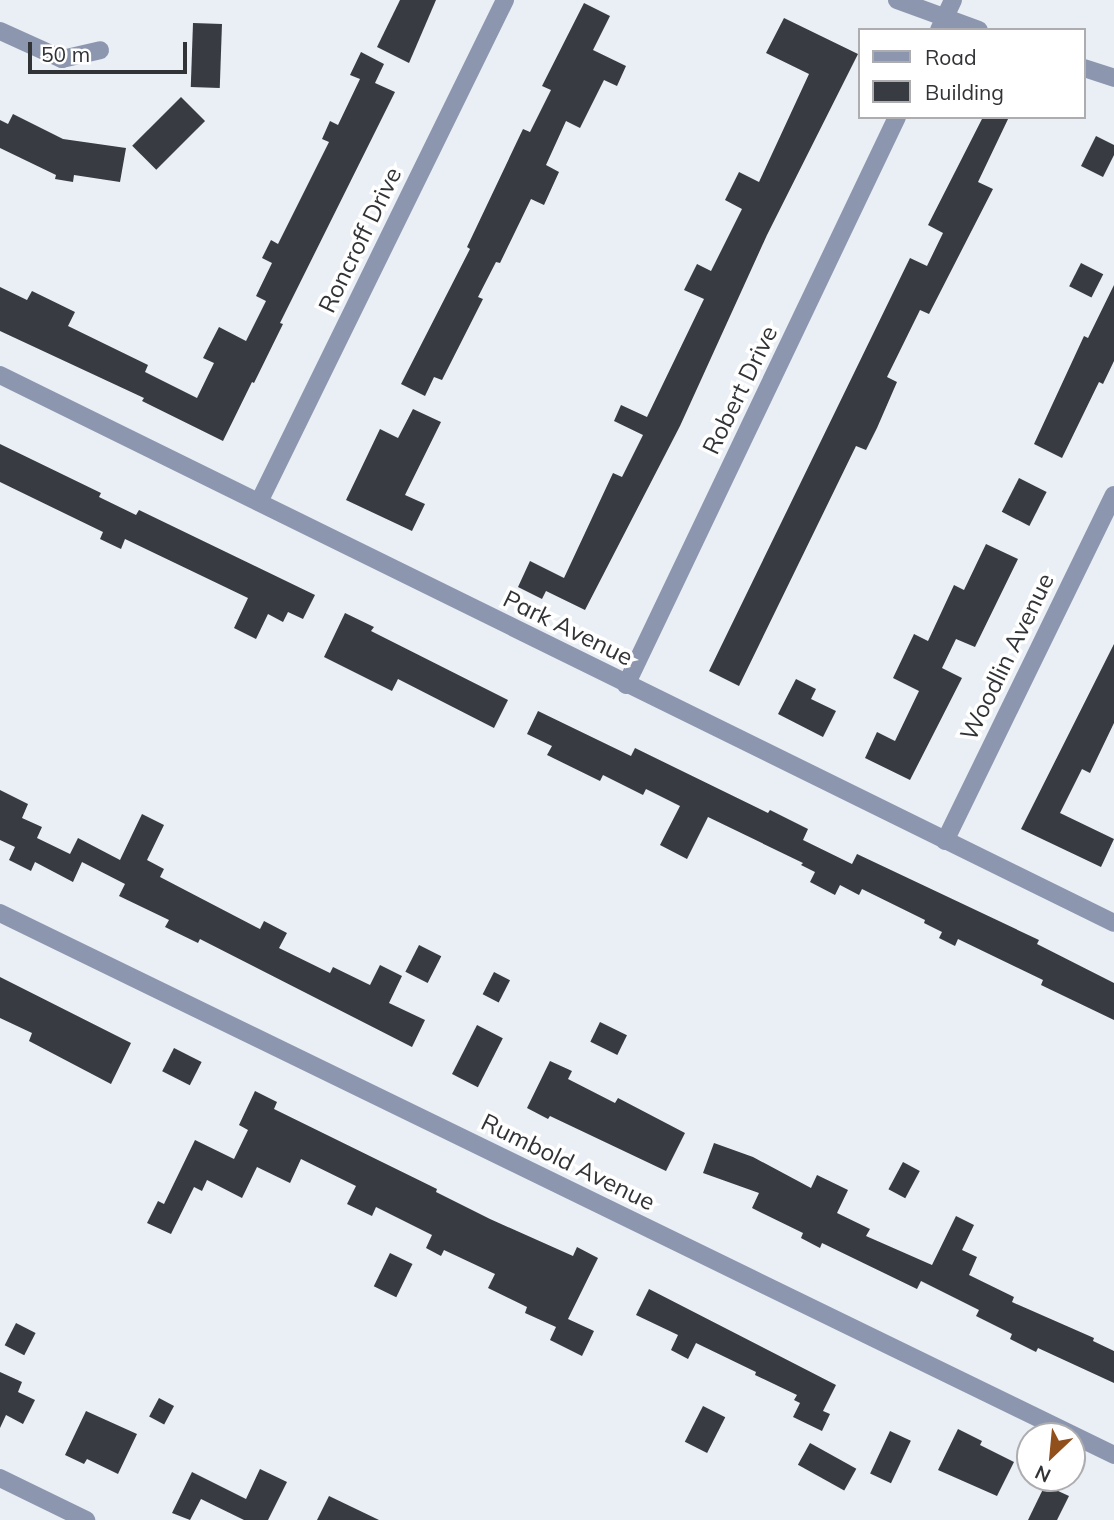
<!DOCTYPE html>
<style>
body{margin:0}
#map{position:relative;width:1114px;height:1520px;overflow:hidden;background:#eaeef5;font-family:Mulish,sans-serif}
div>[style]{position:absolute}
[style*='--x']{left:calc(var(--x)*1px);top:calc(var(--y)*1px);width:calc(var(--w)*1px);rotate:calc(var(--a)*1deg)}
.building>*{inset:0;background:#383b41;transform-origin:0 0}
.minor>*{height:18px;margin:-9px;padding:0 9px;transform-origin:9px;border-radius:9px;background:#8c97af}
span{translate:-50% -50%;white-space:nowrap;text-align:center;line-height:1.15;-webkit-text-stroke:7px #fff;paint-order:stroke}
.street-label{font-size:24px;color:#323336}
.legend{position:absolute;left:858px;top:28px;width:228px;height:91px;box-sizing:border-box;background:#fff;border:2px solid #adadaf;margin:0;padding:9px 12px;list-style:none;font-size:21px;color:#323336}
.legend li{display:flex;align-items:center;gap:14px;height:35px}
.legend b{width:35px;border:2px solid #adadaf}
.north{position:absolute;left:1016px;top:1422px;width:70px;height:70px;box-sizing:border-box;background:#fff;border:2px solid #adadaf;border-radius:50%;rotate:206deg;font-size:19px;font-weight:700;line-height:28px;text-align:center;color:#323336}
.north::after{content:'';display:block;margin:auto;width:24px;height:32px;background:#904f1b;clip-path:polygon(50% 0,100% 100%,50% 72%,0 100%)}
.scale{position:absolute;left:28px;top:42px;width:159px;height:32px;box-sizing:border-box;border:4px solid #323336;border-top:0;padding-left:9px;font-size:21px;line-height:24px;white-space:nowrap;color:#323336;-webkit-text-stroke:5px #fff;paint-order:stroke}
</style>
<div id="map">
<div class="building">
<div style="clip-path:polygon(400px 0,436px 0,409px 63px,377px 47px)"></div>
<div style="clip-path:polygon(584px 3px,610px 16px,593px 50px,626px 66px,617px 86px,604px 80px,580px 128px,566px 121px,546px 165px,559px 172px,544px 205px,531px 199px,500px 263px,496px 262px,478px 297px,483px 299px,442px 380px,434px 377px,425px 396px,401px 384px,470px 249px,467px 247px,523px 129px,530px 132px,551px 90px,542px 86px)"></div>
<div style="clip-path:polygon(784px 18px,858px 54px,767px 235px,680px 426px,585px 610px,546px 591px,542px 599px,518px 587px,530px 561px,564px 578px,613px 473px,622px 477px,643px 435px,614px 421px,621px 405px,647px 417px,704px 299px,684px 290px,697px 264px,711px 271px,742px 209px,725px 200px,739px 172px,759px 182px,809px 74px,766px 53px)"></div>
<div style="left:193px;top:23px;width:29px;height:64px;rotate:2deg"></div>
<div style="clip-path:polygon(361px 52px,384px 64px,375px 83px,395px 92px,280px 323px,283px 324px,254px 383px,252px 382px,223px 441px,142px 401px,144px 398px,0 331px,0 287px,27px 300px,32px 291px,75px 312px,68px 326px,148px 365px,145px 372px,197px 398px,214px 363px,203px 358px,219px 327px,246px 341px,266px 301px,256px 296px,272px 263px,262px 258px,271px 240px,278px 244px,329px 142px,322px 139px,330px 121px,338px 125px,360px 79px,350px 75px)"></div>
<div style="left:181px;top:97px;width:34px;height:69px;rotate:45deg"></div>
<div style="clip-path:polygon(13px 114px,63px 139px,126px 148px,120px 182px,74px 175px,73px 182px,55px 179px,56px 175px,0 148px,0 120px,8px 124px)"></div>
<div style="clip-path:polygon(983px 117px,1009px 117px,978px 182px,993px 189px,929px 314px,920px 310px,887px 377px,897px 382px,877px 428px,866px 450px,856px 446px,739px 686px,709px 671px,910px 258px,927px 266px,943px 233px,928px 225px)"></div>
<div style="clip-path:polygon(1096px 136px,1114px 145px,1114px 155px,1103px 177px,1081px 166px)"></div>
<div style="left:1081px;top:263px;width:25px;height:26px;rotate:27deg"></div>
<div style="clip-path:polygon(1114px 285px,1114px 361px,1103px 384px,1099px 382px,1062px 458px,1034px 444px,1084px 336px,1088px 338px)"></div>
<div style="clip-path:polygon(413px 409px,441px 422px,405px 495px,425px 504px,412px 531px,346px 500px,380px 429px,398px 438px)"></div>
<div style="clip-path:polygon(0 444px,101px 493px,99px 497px,136px 515px,139px 510px,315px 595px,303px 619px,288px 612px,283px 622px,268px 614px,256px 639px,234px 628px,248px 598px,125px 539px,121px 549px,100px 539px,103px 532px,0 482px)"></div>
<div style="left:1019px;top:478px;width:31px;height:38px;rotate:27deg"></div>
<div style="clip-path:polygon(986px 544px,1018px 559px,975px 647px,956px 639px,942px 668px,962px 678px,910px 780px,865px 758px,877px 732px,895px 741px,919px 691px,893px 678px,914px 634px,928px 641px,954px 585px,964px 590px)"></div>
<div style="clip-path:polygon(345px 613px,374px 627px,371px 631px,508px 700px,494px 728px,398px 679px,392px 691px,324px 657px)"></div>
<div style="clip-path:polygon(1114px 644px,1114px 723px,1090px 773px,1082px 769px,1060px 813px,1114px 839px,1101px 867px,1021px 829px)"></div>
<div style="clip-path:polygon(796px 679px,816px 689px,811px 699px,836px 711px,823px 737px,778px 714px)"></div>
<div style="clip-path:polygon(538px 711px,631px 756px,635px 748px,768px 813px,770px 810px,808px 829px,803px 840px,852px 864px,857px 854px,1039px 940px,1037px 944px,1114px 983px,1114px 1020px,1041px 985px,1043px 980px,958px 939px,955px 946px,939px 938px,942px 932px,924px 923px,925px 920px,862px 889px,859px 895px,840px 885px,835px 895px,810px 882px,815px 872px,801px 865px,803px 863px,708px 817px,687px 859px,660px 845px,680px 806px,646px 789px,643px 795px,603px 775px,600px 781px,547px 755px,552px 746px,527px 734px)"></div>
<div style="clip-path:polygon(0 790px,28px 804px,22px 818px,42px 827px,37px 838px,70px 854px,78px 838px,120px 860px,142px 814px,164px 825px,147px 860px,164px 869px,160px 877px,260px 929px,264px 921px,287px 933px,279px 948px,330px 973px,333px 967px,370px 985px,380px 965px,402px 976px,389px 1003px,425px 1020px,412px 1047px,200px 939px,198px 943px,165px 927px,169px 920px,119px 896px,125px 884px,82px 862px,73px 882px,35px 862px,31px 871px,9px 860px,15px 847px,0 840px)"></div>
<div style="left:419px;top:945px;width:25px;height:30px;rotate:27deg"></div>
<div style="left:494px;top:972px;width:18px;height:25px;rotate:27deg"></div>
<div style="clip-path:polygon(0 977px,131px 1043px,111px 1084px,29px 1041px,32px 1033px,0 1018px)"></div>
<div style="left:600px;top:1022px;width:30px;height:22px;rotate:26deg"></div>
<div style="left:477px;top:1025px;width:29px;height:55px;rotate:27deg"></div>
<div style="left:174px;top:1048px;width:31px;height:26px;rotate:27deg"></div>
<div style="clip-path:polygon(550px 1061px,572px 1071px,568px 1079px,615px 1103px,618px 1098px,685px 1133px,666px 1171px,550px 1116px,548px 1119px,527px 1108px)"></div>
<div style="clip-path:polygon(255px 1091px,277px 1102px,274px 1109px,437px 1189px,436px 1192px,490px 1219px,573px 1256px,577px 1247px,598px 1258px,568px 1319px,594px 1331px,582px 1356px,550px 1340px,556px 1327px,525px 1313px,527px 1307px,488px 1288px,495px 1274px,444px 1250px,441px 1256px,426px 1248px,432px 1235px,376px 1207px,372px 1216px,347px 1204px,356px 1186px,301px 1159px,290px 1183px,257px 1167px,242px 1198px,207px 1180px,202px 1191px,194px 1187px,171px 1234px,147px 1223px,158px 1201px,164px 1204px,195px 1140px,234px 1159px,248px 1130px,239px 1125px)"></div>
<div style="clip-path:polygon(714px 1143px,753px 1157px,811px 1188px,817px 1175px,848px 1190px,837px 1213px,870px 1229px,866px 1236px,932px 1265px,956px 1216px,974px 1225px,962px 1250px,977px 1257px,969px 1275px,1014px 1297px,1012px 1302px,1094px 1338px,1093px 1341px,1114px 1351px,1114px 1383px,1038px 1348px,1036px 1352px,1010px 1339px,1012px 1334px,976px 1316px,979px 1310px,921px 1281px,917px 1289px,822px 1243px,820px 1248px,801px 1238px,803px 1233px,752px 1208px,759px 1193px,703px 1173px)"></div>
<div style="left:903px;top:1162px;width:19px;height:31px;rotate:28deg"></div>
<div style="left:390px;top:1253px;width:25px;height:37px;rotate:26deg"></div>
<div style="clip-path:polygon(649px 1289px,836px 1385px,823px 1411px,830px 1414px,822px 1431px,793px 1417px,800px 1403px,794px 1400px,797px 1395px,755px 1375px,756px 1372px,696px 1343px,688px 1359px,671px 1350px,678px 1335px,636px 1315px)"></div>
<div style="left:16px;top:1323px;width:22px;height:25px;rotate:27deg"></div>
<div style="clip-path:polygon(0 1372px,22px 1382px,18px 1392px,35px 1400px,23px 1424px,6px 1415px,0 1428px)"></div>
<div style="left:159px;top:1398px;width:17px;height:21px;rotate:28deg"></div>
<div style="left:703px;top:1406px;width:25px;height:40px;rotate:27deg"></div>
<div style="clip-path:polygon(86px 1411px,137px 1434px,118px 1474px,87px 1459px,84px 1464px,65px 1455px)"></div>
<div style="clip-path:polygon(958px 1429px,982px 1441px,980px 1445px,1014px 1462px,997px 1496px,938px 1470px)"></div>
<div style="left:890px;top:1431px;width:23px;height:47px;rotate:25deg"></div>
<div style="left:810px;top:1443px;width:53px;height:25px;rotate:29deg"></div>
<div style="clip-path:polygon(260px 1469px,287px 1482px,268px 1520px,244px 1520px,201px 1499px,190px 1520px,172px 1513px,192px 1472px,246px 1499px)"></div>
<div style="clip-path:polygon(1045px 1485px,1069px 1496px,1057px 1520px,1028px 1520px)"></div>
<div style="clip-path:polygon(329px 1496px,379px 1520px,317px 1520px)"></div>
</div>
<div class="minor">
<div style="--x:897;--y:0;--w:87;--a:20.1"></div>
<div style="--x:939;--y:30;--w:33;--a:-65"></div>
<div style="--x:0;--y:31;--w:68;--a:24.3"></div>
<div style="--x:62;--y:59;--w:39;--a:-13"></div>
<div style="--x:1084;--y:68;--w:32;--a:18"></div>
<div style="--x:0;--y:375;--w:1241;--a:26.19"></div>
<div style="--x:259;--y:502;--w:559;--a:-63.89"></div>
<div style="--x:626;--y:685;--w:629;--a:-64.49"></div>
<div style="--x:945;--y:841;--w:385;--a:-64"></div>
<div style="--x:0;--y:913;--w:1239;--a:25.94"></div>
<div style="--x:0;--y:1478;--w:96;--a:26"></div>
</div>
<div class="street-label">
<span style="left:360px;top:240px;rotate:-64deg">Roncroff Drive</span>
<span style="left:740px;top:390px;rotate:-64deg">Robert Drive</span>
<span style="left:568px;top:628px;rotate:26deg">Park Avenue</span>
<span style="left:1007px;top:657px;rotate:-64deg">Woodlin Avenue</span>
<span style="left:568px;top:1162px;rotate:26deg">Rumbold Avenue</span>
</div>
<ul class="legend">
<li><b style="height:9px;background:#8c97af"></b>Road</li>
<li><b style="height:19px;background:#383b41"></b>Building</li>
</ul>
<div class="north">N</div>
<div class="scale">50 m</div>
</div>
